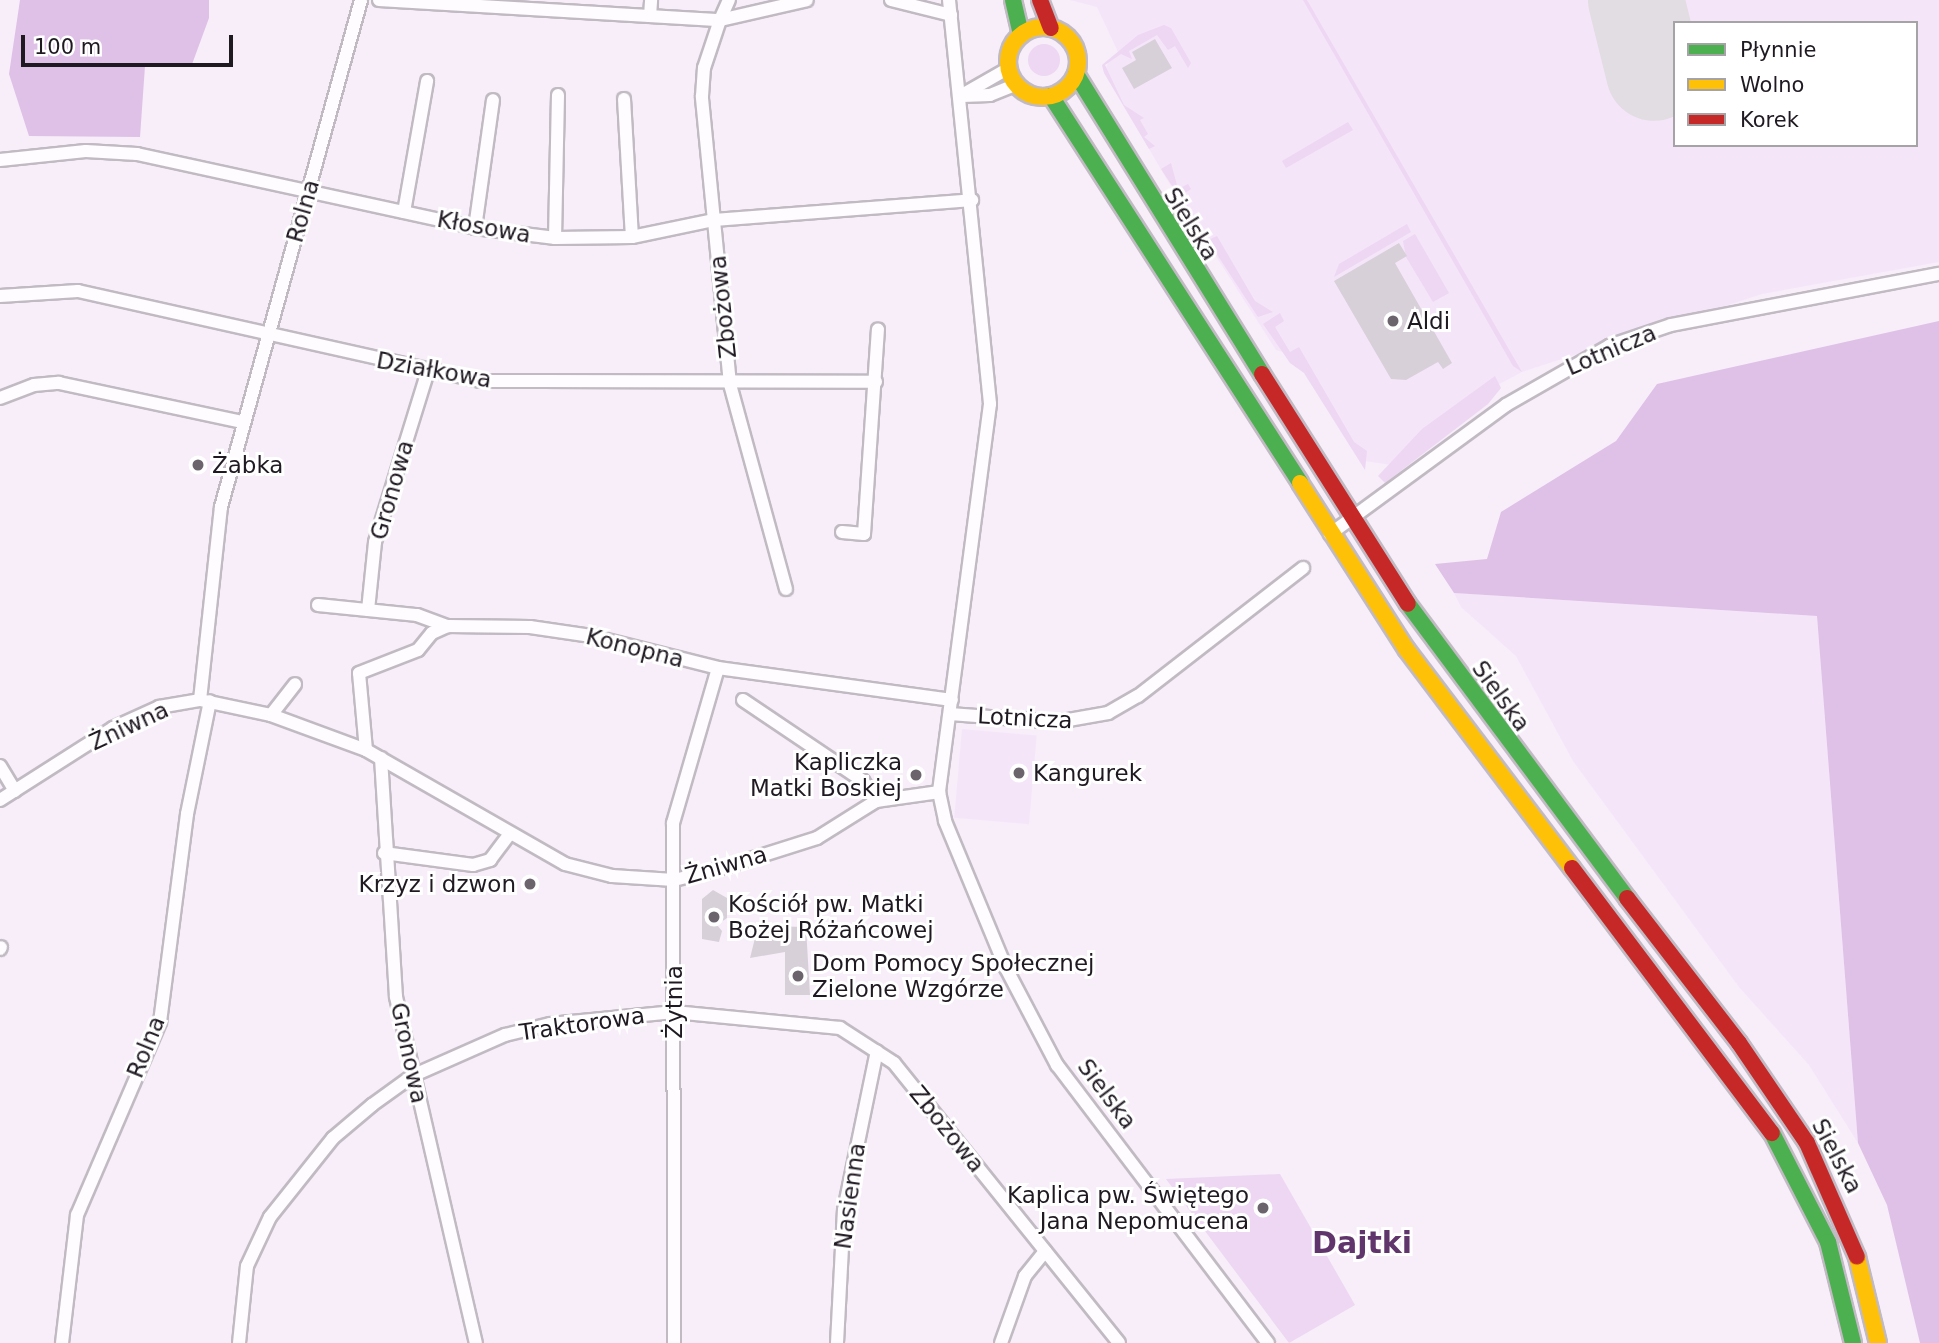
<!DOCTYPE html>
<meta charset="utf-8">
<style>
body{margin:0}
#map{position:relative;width:1939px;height:1343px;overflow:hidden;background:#f7eef9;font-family:"DejaVu Sans",sans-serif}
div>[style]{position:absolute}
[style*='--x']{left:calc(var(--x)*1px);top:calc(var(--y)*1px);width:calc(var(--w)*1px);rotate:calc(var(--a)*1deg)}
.built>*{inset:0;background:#f5e5f9;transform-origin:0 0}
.green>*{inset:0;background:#edd7f2}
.round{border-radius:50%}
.forest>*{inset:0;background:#dfc0e7}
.runway>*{height:96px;margin:-48px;padding:0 48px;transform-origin:48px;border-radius:48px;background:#e2dce3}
.building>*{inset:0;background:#d7d0d9}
.roads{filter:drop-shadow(2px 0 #c1bac3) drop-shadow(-2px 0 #c1bac3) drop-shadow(0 2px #c1bac3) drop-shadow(0 -2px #c1bac3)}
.street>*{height:12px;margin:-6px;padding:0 6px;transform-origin:6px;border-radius:6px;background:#fefcfe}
.fast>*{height:16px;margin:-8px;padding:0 8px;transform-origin:8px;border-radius:8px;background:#4caf50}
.slow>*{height:16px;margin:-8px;padding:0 8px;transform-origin:8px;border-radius:8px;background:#ffc107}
.slow>.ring{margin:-8px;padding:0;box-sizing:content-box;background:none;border:16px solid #ffc107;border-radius:50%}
.jam>*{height:16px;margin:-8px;padding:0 8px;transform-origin:8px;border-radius:8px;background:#c62828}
.dots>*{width:19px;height:19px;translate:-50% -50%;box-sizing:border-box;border:4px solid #fff;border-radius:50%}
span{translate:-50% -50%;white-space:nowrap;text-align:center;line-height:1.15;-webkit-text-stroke:6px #fff;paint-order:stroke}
.street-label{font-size:23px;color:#1f1921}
.poi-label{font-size:23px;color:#1f1921}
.left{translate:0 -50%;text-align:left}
.right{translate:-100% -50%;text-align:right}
.district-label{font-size:30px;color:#60356b;font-weight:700}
.legend{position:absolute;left:1673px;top:21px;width:245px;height:126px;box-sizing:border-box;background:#fff;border:2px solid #a5a3a6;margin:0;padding:9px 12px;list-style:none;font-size:21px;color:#1f1921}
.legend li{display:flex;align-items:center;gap:14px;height:35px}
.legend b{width:35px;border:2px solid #a5a3a6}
.scale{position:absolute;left:21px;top:35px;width:212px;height:32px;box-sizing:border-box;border:4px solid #1f1921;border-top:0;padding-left:9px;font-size:21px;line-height:24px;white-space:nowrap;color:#1f1921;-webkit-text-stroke:5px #fff;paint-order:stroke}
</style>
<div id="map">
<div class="built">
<div style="clip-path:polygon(evenodd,1070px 0,1939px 0,1939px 262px,1762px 294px,1522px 372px,1484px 392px,1392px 465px,1364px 461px,1304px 358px,1276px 350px,1166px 178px,1105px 73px,1108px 61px,1119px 54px,1097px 7px,1070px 0,1675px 23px,1916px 23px,1916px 145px,1675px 145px,1675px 23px)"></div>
<div style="clip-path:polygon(1454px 593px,1817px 616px,1858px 1143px,1809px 1065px,1739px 987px,1573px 761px,1516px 656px,1461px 607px)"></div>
<div style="left:962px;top:729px;width:75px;height:89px;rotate:5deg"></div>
</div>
<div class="green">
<div style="clip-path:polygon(1303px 0,1307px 0,1522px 372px,1513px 366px)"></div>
<div style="clip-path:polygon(1164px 25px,1171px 28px,1191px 63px,1188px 68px,1175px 46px,1168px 50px,1157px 35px,1129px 51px,1132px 59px,1121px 54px,1105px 65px,1124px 105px,1144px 118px,1140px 120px,1148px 134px,1144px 137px,1155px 146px,1149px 149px,1104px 73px,1102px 65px,1138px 35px)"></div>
<div class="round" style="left:1028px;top:44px;width:32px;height:32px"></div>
<div style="clip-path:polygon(1348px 122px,1353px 130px,1286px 168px,1282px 161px)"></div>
<div style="clip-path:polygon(1171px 163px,1178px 189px,1188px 184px,1191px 189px,1182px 195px,1208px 240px,1217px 236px,1255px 301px,1273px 312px,1258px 317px,1161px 169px)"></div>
<div style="clip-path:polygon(1407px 224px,1411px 232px,1334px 277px,1339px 264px)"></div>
<div style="clip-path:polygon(1415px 234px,1449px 293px,1433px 302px,1406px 257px,1403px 241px)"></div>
<div style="clip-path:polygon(1280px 313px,1284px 321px,1275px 327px,1290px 352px,1299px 347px,1354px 442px,1367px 451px,1365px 470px,1304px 373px,1290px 363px,1263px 324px)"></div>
<div style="clip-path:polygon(1495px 376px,1501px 388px,1488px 404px,1385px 483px,1378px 476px,1422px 429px)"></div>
<div style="clip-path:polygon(1280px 1174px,1355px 1305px,1289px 1343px,1166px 1179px)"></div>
</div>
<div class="forest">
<div style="clip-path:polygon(20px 0,209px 0,209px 18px,191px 67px,145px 66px,140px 137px,29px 136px,9px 74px)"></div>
<div style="clip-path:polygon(1939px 321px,1939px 1343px,1920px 1343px,1887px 1205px,1858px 1143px,1817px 616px,1454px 593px,1435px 564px,1487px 559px,1501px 512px,1616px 441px,1657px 384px)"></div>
</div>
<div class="runway">
<div style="--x:1636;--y:0;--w:75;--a:76.1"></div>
</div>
<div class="building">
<div style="clip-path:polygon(1155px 39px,1172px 68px,1134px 89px,1122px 68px,1136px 60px,1132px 52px)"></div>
<div style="clip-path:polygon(1399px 243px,1407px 256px,1395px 263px,1452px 363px,1443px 369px,1438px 362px,1406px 380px,1391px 379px,1334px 281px)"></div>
<div style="clip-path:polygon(713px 890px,727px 898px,727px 918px,717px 925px,722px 931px,719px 942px,702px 939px,702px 899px)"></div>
<div style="clip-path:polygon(758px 926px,806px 927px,810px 995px,785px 995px,785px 952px,750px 958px)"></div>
</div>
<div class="roads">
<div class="street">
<div style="--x:379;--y:0;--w:342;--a:3.4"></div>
<div style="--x:720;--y:20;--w:22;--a:-66"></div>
<div style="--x:891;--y:0;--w:62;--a:14"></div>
<div style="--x:949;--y:0;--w:406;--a:84.2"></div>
<div style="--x:990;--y:404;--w:391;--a:97.5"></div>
<div style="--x:939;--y:792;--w:30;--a:78"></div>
<div style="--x:945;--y:821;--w:159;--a:67.5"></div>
<div style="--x:1006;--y:968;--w:110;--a:62.3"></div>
<div style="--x:1057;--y:1065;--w:349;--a:52.8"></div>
<div style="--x:650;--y:16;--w:16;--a:-86"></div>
<div style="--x:962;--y:95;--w:54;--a:-29.9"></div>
<div style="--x:962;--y:96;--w:28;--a:-2"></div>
<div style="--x:990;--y:95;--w:29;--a:-22"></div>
<div style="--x:624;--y:99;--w:138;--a:86.7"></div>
<div style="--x:0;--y:160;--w:86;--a:-6"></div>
<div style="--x:86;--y:151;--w:51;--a:3.4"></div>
<div style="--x:137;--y:154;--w:346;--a:12.3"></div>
<div style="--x:475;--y:228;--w:81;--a:7.1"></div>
<div style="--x:555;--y:238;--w:77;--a:-0.7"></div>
<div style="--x:632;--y:237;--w:84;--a:-11.7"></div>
<div style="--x:714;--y:220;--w:259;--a:-4.4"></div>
<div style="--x:404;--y:212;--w:133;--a:-80"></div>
<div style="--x:475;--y:228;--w:129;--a:-82"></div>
<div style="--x:555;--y:238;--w:143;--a:-88.8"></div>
<div style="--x:0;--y:296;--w:78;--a:-3.7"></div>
<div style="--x:78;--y:291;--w:412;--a:12.6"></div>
<div style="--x:480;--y:381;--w:396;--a:0.1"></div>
<div style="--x:0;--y:398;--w:36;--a:-21"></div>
<div style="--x:34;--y:385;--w:25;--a:-5"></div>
<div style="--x:59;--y:383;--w:188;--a:12"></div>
<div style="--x:842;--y:532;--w:22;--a:5"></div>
<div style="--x:864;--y:534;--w:205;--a:-86.1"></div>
<div style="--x:1330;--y:534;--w:218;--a:-36.2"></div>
<div style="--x:1506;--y:405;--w:119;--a:-29.8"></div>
<div style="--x:1609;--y:346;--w:65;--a:-18.7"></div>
<div style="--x:1671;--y:325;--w:273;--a:-10.8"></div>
<div style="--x:786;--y:589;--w:213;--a:-105.3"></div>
<div style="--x:730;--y:384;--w:289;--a:-95.6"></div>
<div style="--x:702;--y:96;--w:28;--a:-86"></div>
<div style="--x:704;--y:68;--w:51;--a:-71.6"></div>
<div style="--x:720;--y:20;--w:89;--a:-12.9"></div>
<div style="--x:318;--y:605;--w:100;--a:5.8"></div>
<div style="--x:417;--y:615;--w:33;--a:20"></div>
<div style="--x:448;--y:626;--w:82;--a:0.7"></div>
<div style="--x:530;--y:627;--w:62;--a:8.4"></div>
<div style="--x:591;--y:636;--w:131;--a:14.1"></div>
<div style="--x:718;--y:668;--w:236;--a:7.8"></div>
<div style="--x:368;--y:610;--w:68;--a:-84.1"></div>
<div style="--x:375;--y:542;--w:176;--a:-72.8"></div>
<div style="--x:200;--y:700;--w:194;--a:-83.8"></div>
<div style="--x:221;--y:507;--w:526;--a:-74.56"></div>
<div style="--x:743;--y:700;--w:145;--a:34"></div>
<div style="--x:863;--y:781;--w:24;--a:57"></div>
<div style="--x:950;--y:714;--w:107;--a:4.3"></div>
<div style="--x:1057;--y:722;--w:52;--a:-10"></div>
<div style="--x:1108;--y:713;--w:34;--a:-30"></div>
<div style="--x:1138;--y:696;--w:209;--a:-37.8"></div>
<div style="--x:271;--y:715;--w:39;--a:-52"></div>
<div style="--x:366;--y:750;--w:77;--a:-95.2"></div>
<div style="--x:359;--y:673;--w:63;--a:-21.3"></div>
<div style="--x:418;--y:650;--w:22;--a:-51"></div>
<div style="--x:432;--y:633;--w:17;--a:-24"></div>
<div style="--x:381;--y:758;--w:239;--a:86.4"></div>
<div style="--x:396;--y:997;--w:355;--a:77"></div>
<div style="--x:0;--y:766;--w:29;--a:59"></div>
<div style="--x:0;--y:800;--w:134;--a:-32.5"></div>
<div style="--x:113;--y:728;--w:51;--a:-24.5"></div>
<div style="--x:159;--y:707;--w:42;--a:-9.7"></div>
<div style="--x:200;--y:700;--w:73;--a:11.9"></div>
<div style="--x:271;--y:715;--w:101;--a:20.2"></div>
<div style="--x:366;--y:750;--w:229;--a:29.8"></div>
<div style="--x:565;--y:864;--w:49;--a:14.3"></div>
<div style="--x:612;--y:876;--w:62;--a:3.7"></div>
<div style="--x:674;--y:880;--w:43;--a:-13.4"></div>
<div style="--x:716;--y:870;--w:106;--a:-17.6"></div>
<div style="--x:817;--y:838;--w:70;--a:-32.1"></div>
<div style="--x:876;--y:801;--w:64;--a:-8.1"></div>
<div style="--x:384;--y:853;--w:90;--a:7.7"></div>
<div style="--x:473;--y:865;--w:18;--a:-16"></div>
<div style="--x:490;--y:860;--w:31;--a:-53"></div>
<div style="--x:0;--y:949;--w:2;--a:-63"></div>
<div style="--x:62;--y:1343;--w:129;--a:-83.3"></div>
<div style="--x:77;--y:1215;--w:210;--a:-66.7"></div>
<div style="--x:160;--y:1022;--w:210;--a:-82.6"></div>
<div style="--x:187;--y:814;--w:115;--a:-78.5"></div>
<div style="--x:239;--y:1343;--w:77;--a:-84.1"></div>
<div style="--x:247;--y:1266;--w:54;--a:-64.9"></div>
<div style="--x:270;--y:1217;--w:101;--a:-51.4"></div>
<div style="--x:333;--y:1138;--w:51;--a:-40.2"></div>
<div style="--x:372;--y:1105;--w:49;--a:-35.9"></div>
<div style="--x:412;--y:1076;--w:102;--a:-23.8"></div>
<div style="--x:505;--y:1035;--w:46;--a:-13.7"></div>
<div style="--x:550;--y:1024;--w:125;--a:-5.5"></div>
<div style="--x:674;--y:1012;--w:167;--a:5.5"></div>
<div style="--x:840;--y:1028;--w:64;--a:32.9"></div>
<div style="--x:894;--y:1063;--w:359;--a:51.2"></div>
<div style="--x:674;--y:1343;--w:520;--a:-90.11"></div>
<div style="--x:673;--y:823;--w:161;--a:-73.8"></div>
<div style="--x:837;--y:1343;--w:133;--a:-87"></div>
<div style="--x:844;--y:1210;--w:162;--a:-78.3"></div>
<div style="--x:1001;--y:1343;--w:71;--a:-70.3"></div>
<div style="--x:1025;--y:1276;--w:32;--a:-51"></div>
</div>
<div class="fast">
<div style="--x:1013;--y:0;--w:35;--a:77"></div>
<div style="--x:1076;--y:74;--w:353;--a:58.2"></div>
<div style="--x:1051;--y:96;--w:460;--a:57.2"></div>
<div style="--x:1408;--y:604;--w:367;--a:53.3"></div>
<div style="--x:1772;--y:1133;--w:123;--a:62.8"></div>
<div style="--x:1828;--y:1242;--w:104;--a:76.1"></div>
</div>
<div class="slow">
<div class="ring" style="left:1008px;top:27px;width:54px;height:54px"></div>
<div style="--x:1300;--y:483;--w:198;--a:57.4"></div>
<div style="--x:1407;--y:650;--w:273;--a:52.9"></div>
<div style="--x:1857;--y:1257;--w:89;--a:76.3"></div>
</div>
<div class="jam">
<div style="--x:1040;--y:0;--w:30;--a:69"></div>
<div style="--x:1262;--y:374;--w:272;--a:57.6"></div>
<div style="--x:1572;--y:868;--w:332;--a:53"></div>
<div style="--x:1627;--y:898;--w:183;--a:52.3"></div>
<div style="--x:1739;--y:1043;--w:121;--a:55.8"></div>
<div style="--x:1807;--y:1143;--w:124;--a:66.3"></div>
</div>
</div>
<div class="dots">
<div style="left:1393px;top:321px;background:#6b646d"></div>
<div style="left:198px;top:465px;background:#6b646d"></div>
<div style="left:1019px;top:773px;background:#6b646d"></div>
<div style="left:916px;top:775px;background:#6b646d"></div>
<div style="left:530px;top:884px;background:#6b646d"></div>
<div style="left:714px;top:917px;background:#6b646d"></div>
<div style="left:798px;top:976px;background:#6b646d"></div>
<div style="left:1263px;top:1208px;background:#6b646d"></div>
</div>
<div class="street-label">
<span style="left:303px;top:211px;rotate:-74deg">Rolna</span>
<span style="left:1191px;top:224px;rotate:58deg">Sielska</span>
<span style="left:484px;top:227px;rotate:10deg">Kłosowa</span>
<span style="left:723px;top:307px;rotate:-96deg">Zbożowa</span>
<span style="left:1611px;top:350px;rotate:-23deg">Lotnicza</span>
<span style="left:434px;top:370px;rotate:10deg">Działkowa</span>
<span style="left:392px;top:490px;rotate:-74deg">Gronowa</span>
<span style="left:635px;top:648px;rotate:14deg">Konopna</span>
<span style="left:1501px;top:696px;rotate:54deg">Sielska</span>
<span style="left:1025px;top:718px;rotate:3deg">Lotnicza</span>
<span style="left:129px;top:726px;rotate:-25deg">Żniwna</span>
<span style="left:726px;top:865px;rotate:-16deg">Żniwna</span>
<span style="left:674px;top:1002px;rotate:-90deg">Żytnia</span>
<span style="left:582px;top:1024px;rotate:-8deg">Traktorowa</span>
<span style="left:146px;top:1047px;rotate:-68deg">Rolna</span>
<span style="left:409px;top:1053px;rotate:78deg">Gronowa</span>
<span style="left:1107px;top:1094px;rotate:53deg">Sielska</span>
<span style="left:947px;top:1129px;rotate:51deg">Zbożowa</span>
<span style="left:1837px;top:1156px;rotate:62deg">Sielska</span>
<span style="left:850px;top:1196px;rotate:-82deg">Nasienna</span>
</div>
<div class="poi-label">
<span class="left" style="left:1407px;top:321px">Aldi</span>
<span class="left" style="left:212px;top:465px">Żabka</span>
<span class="right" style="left:902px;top:775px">Kapliczka<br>Matki Boskiej</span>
<span class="left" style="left:1033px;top:773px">Kangurek</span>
<span class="right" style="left:516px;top:884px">Krzyz i dzwon</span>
<span class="left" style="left:728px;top:917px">Kościół pw. Matki<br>Bożej Różańcowej</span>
<span class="left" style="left:812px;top:976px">Dom Pomocy Społecznej<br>Zielone Wzgórze</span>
<span class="right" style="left:1249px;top:1208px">Kaplica pw. Świętego<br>Jana Nepomucena</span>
</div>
<div class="district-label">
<span style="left:1362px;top:1243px">Dajtki</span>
</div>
<ul class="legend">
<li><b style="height:9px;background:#4caf50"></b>Płynnie</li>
<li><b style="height:9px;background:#ffc107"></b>Wolno</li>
<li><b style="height:9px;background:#c62828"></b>Korek</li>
</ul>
<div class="scale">100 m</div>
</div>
